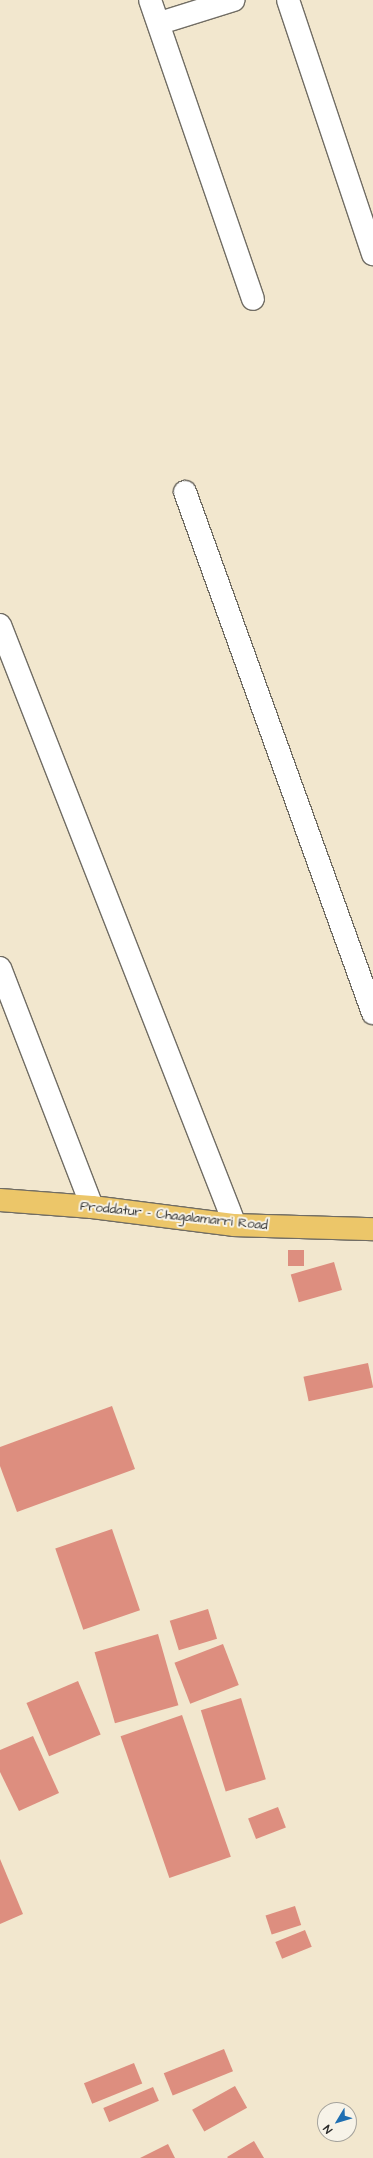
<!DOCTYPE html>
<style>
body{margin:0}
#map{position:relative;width:373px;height:2158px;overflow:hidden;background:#f2e7ce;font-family:"Architects Daughter",sans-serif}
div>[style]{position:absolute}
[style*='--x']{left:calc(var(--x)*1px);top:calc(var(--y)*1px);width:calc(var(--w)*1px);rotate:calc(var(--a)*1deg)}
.building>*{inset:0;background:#dd8e7f;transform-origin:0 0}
.roads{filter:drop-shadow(1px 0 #716d64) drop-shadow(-1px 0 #716d64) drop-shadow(0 1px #716d64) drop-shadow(0 -1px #716d64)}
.street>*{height:22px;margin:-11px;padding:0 11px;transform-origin:11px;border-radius:11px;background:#fff}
.primary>*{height:22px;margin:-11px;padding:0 11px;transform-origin:11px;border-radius:11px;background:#ecc669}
span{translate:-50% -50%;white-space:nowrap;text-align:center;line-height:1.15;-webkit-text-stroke:4px #f7f3e8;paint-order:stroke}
.street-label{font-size:13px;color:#2b2b2b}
.north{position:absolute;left:317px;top:2102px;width:40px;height:40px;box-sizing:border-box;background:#f7f3e8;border:1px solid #a5a39c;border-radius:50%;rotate:232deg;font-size:11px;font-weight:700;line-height:16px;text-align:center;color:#2b2b2b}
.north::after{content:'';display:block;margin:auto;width:14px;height:18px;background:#1f6fb2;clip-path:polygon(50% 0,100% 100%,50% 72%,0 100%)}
</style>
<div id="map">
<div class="building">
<div style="left:288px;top:1250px;width:16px;height:16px"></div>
<div style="left:334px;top:1262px;width:29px;height:45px;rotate:74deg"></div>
<div style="left:368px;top:1363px;width:25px;height:66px;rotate:78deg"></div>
<div style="clip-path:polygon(112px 1406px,135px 1469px,17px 1512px,0 1466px,0 1447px)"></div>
<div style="left:112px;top:1529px;width:86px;height:60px;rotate:71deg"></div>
<div style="left:208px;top:1609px;width:31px;height:40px;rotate:73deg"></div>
<div style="left:158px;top:1634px;width:74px;height:66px;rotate:74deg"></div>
<div style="left:223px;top:1644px;width:44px;height:52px;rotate:69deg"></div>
<div style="left:78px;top:1681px;width:58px;height:56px;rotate:67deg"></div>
<div style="left:241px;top:1698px;width:85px;height:42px;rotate:73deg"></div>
<div style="left:182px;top:1715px;width:150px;height:65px;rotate:71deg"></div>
<div style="clip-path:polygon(33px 1736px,59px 1793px,19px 1811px,0 1772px,0 1750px)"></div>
<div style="left:278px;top:1807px;width:22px;height:32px;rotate:69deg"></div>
<div style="clip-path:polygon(0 1859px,23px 1914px,0 1924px)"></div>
<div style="left:295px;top:1906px;width:20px;height:31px;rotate:72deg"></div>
<div style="left:305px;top:1930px;width:18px;height:32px;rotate:68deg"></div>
<div style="left:224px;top:2049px;width:24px;height:65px;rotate:68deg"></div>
<div style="left:134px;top:2063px;width:22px;height:54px;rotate:68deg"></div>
<div style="left:235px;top:2086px;width:25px;height:49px;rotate:61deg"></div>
<div style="left:153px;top:2087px;width:15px;height:54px;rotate:67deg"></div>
<div style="clip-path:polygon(254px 2141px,264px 2158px,228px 2158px,227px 2157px)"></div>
<div style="clip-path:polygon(168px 2144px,175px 2158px,140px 2158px)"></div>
</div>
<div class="roads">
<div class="street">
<div style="--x:150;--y:0;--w:316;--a:71"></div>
<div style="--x:288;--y:0;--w:268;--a:71.5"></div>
<div style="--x:160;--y:23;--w:77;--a:-17.3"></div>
<div style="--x:185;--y:492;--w:554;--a:70.16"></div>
<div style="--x:0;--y:625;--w:644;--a:68.61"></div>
<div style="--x:0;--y:968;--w:256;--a:68.9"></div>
</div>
<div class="primary">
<div style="--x:0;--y:1200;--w:92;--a:4.4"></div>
<div style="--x:92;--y:1207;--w:144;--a:7.2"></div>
<div style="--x:235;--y:1225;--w:138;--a:1.7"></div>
</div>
</div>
<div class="street-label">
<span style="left:174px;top:1216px;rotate:6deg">Proddatur - Chagalamarri Road</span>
</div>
<div class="north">N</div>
</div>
